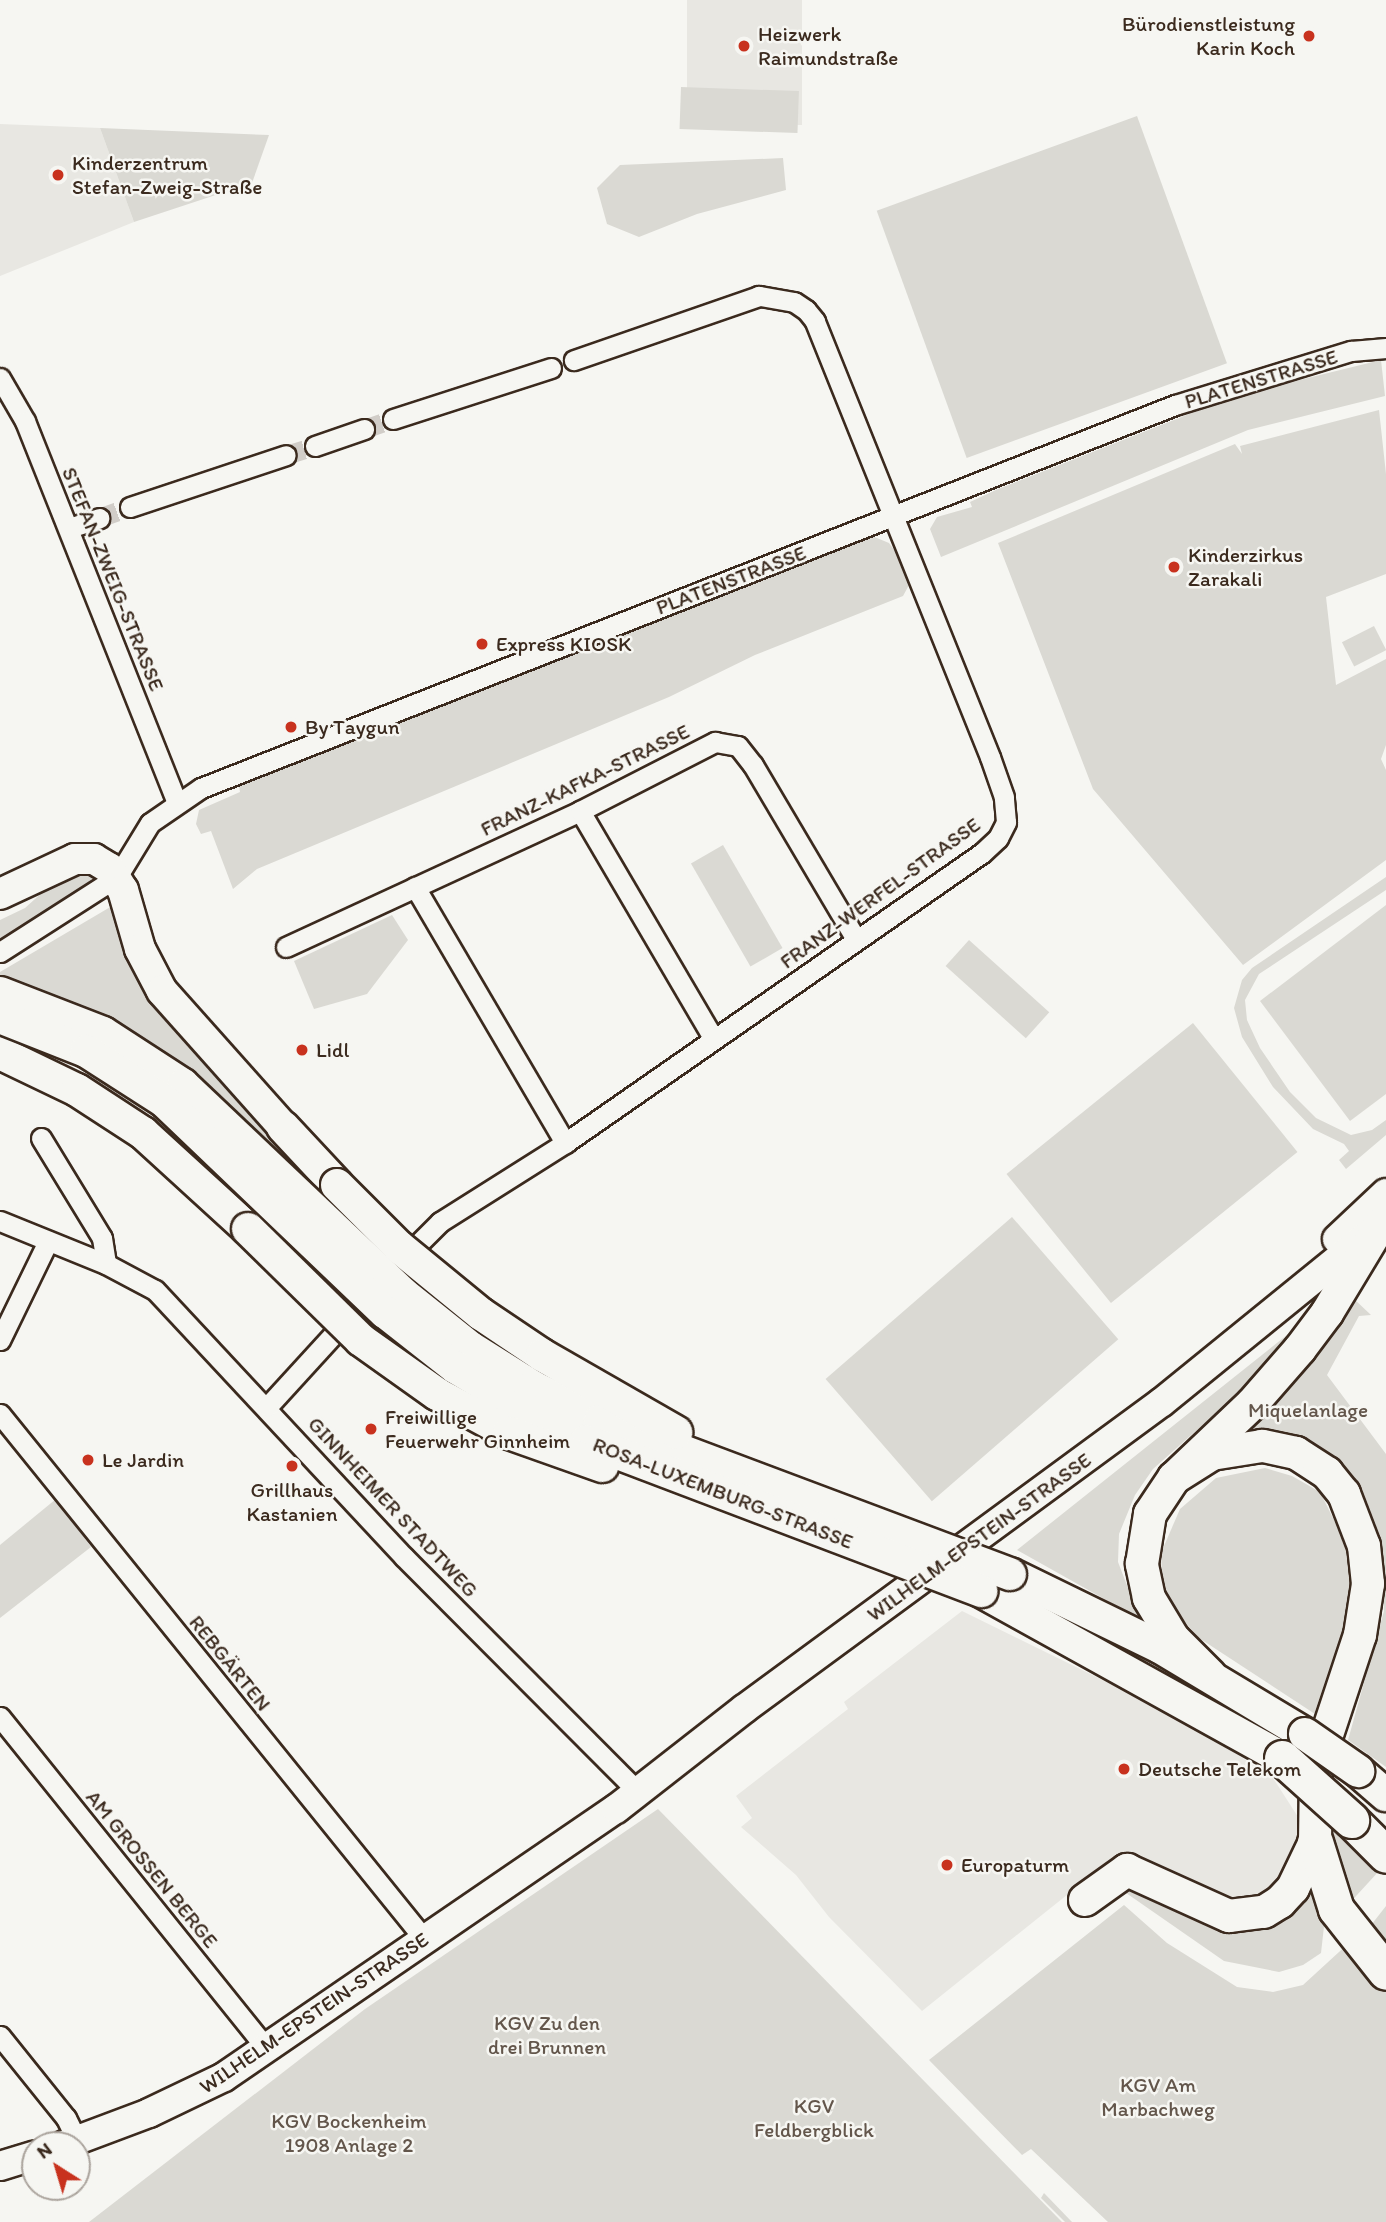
<!DOCTYPE html>
<meta charset="utf-8">
<style>
body{margin:0}
#map{position:relative;width:1386px;height:2222px;overflow:hidden;background:#f6f6f2;font-family:Itim,sans-serif}
div>[style]{position:absolute}
[style*='--x']{left:calc(var(--x)*1px);top:calc(var(--y)*1px);width:calc(var(--w)*1px);rotate:calc(var(--a)*1deg)}
.built>*{inset:0;background:#e8e7e2;transform-origin:0 0}
.green>*{inset:0;background:#dad9d3;transform-origin:0 0}
.minor-tunnel>*{height:19px;margin-top:-9.5px;transform-origin:0;background:repeating-linear-gradient(90deg,#d1cdc8 0 19px,transparent 0 29px)}
.roads{filter:drop-shadow(2px 0 #3b2a1e) drop-shadow(-2px 0 #3b2a1e) drop-shadow(0 2px #3b2a1e) drop-shadow(0 -2px #3b2a1e)}
.minor>*{height:19px;margin:-9.5px;padding:0 9.5px;transform-origin:9.5px;border-radius:9.5px;background:#f6f6f2}
.secondary>*{height:28px;margin:-14px;padding:0 14px;transform-origin:14px;border-radius:14px;background:#f6f6f2}
.primary>*{height:30px;margin:-15px;padding:0 15px;transform-origin:15px;border-radius:15px;background:#f6f6f2}
.trunk>*{height:32px;margin:-16px;padding:0 16px;transform-origin:16px;border-radius:16px;background:#f6f6f2}
.motorway>*{height:35px;margin:-17.5px;padding:0 17.5px;transform-origin:17.5px;border-radius:17.5px;background:#f6f6f2}
.bridges{filter:drop-shadow(2px 0 #3b2a1e) drop-shadow(-2px 0 #3b2a1e) drop-shadow(0 2px #3b2a1e) drop-shadow(0 -2px #3b2a1e)}
.trunk-bridge>*{height:32px;margin:-16px;padding:0 16px;transform-origin:16px;border-radius:16px;background:#f6f6f2}
.motorway-bridge>*{height:35px;margin:-17.5px;padding:0 17.5px;transform-origin:17.5px;border-radius:17.5px;background:#f6f6f2}
.dots>*{width:19px;height:19px;translate:-50% -50%;box-sizing:border-box;border:4px solid #f6f6f2;border-radius:50%}
span{translate:-50% -50%;white-space:nowrap;text-align:center;line-height:1.15;-webkit-text-stroke:5px #f6f6f2;paint-order:stroke}
.poi-label{font-size:21px;color:#3b2a1e}
.right{translate:-100% -50%;text-align:right}
.left{translate:0 -50%;text-align:left}
.street-label{font-size:21px;color:#3b2a1e}
.park-label{font-size:21px;color:#63564b}
.north{position:absolute;left:21px;top:2131px;width:70px;height:70px;box-sizing:border-box;background:#f6f6f2;border:2px solid #aba49d;border-radius:50%;rotate:323deg;font-size:19px;font-weight:700;line-height:28px;text-align:center;color:#3b2a1e}
.north::after{content:'';display:block;margin:auto;width:24px;height:32px;background:#c8321e;clip-path:polygon(50% 0,100% 100%,50% 72%,0 100%)}
</style>
<div id="map">
<div class="built">
<div style="left:687px;top:0;width:115px;height:125px"></div>
<div style="clip-path:polygon(0 124px,100px 128px,134px 222px,0 276px)"></div>
<div style="clip-path:polygon(962px 1611px,1186px 1721px,1273px 1778px,1300px 1820px,1300px 1849px,1271px 1901px,1204px 1901px,1118px 1854px,922px 2011px,829px 1917px,796px 1875px,741px 1827px,752px 1818px,736px 1796px,848px 1709px,844px 1702px)"></div>
</div>
<div class="green">
<div style="left:681px;top:87px;width:118px;height:42px;rotate:2deg"></div>
<div style="left:1137px;top:116px;width:263px;height:277px;rotate:70deg"></div>
<div style="clip-path:polygon(100px 128px,269px 135px,252px 183px,134px 222px)"></div>
<div style="clip-path:polygon(783px 158px,786px 190px,697px 214px,639px 237px,607px 224px,597px 188px,620px 165px)"></div>
<div style="clip-path:polygon(1381px 360px,1385px 396px,1248px 430px,941px 557px,930px 529px,937px 517px,972px 507px,970px 502px,998px 489px,1235px 396px)"></div>
<div style="clip-path:polygon(1379px 410px,1386px 474px,1386px 574px,1326px 597px,1336px 685px,1386px 659px,1386px 745px,1381px 759px,1386px 770px,1386px 860px,1243px 965px,1093px 789px,998px 543px,1235px 444px,1242px 454px,1240px 446px)"></div>
<div style="clip-path:polygon(872px 536px,889px 543px,895px 551px,909px 585px,903px 596px,755px 655px,669px 697px,257px 869px,233px 889px,211px 831px,201px 834px,196px 824px,199px 810px,240px 792px,239px 786px)"></div>
<div style="left:1374px;top:626px;width:27px;height:36px;rotate:63deg"></div>
<div style="left:723px;top:845px;width:119px;height:37px;rotate:60deg"></div>
<div style="clip-path:polygon(65px 872px,95px 874px,88px 884px,0 940px,0 920px,25px 908px)"></div>
<div style="clip-path:polygon(1386px 877px,1386px 890px,1259px 974px,1245px 1000px,1247px 1020px,1260px 1048px,1290px 1092px,1316px 1118px,1351px 1135px,1372px 1130px,1386px 1120px,1386px 1135px,1346px 1169px,1339px 1160px,1349px 1151px,1344px 1144px,1313px 1129px,1273px 1087px,1242px 1037px,1234px 1008px,1242px 980px,1252px 968px)"></div>
<div style="clip-path:polygon(1386px 905px,1386px 1094px,1350px 1121px,1260px 1001px)"></div>
<div style="clip-path:polygon(112px 906px,128px 959px,145px 994px,301px 1170px,297px 1174px,206px 1085px,162px 1052px,66px 1001px,0 978px,0 972px)"></div>
<div style="clip-path:polygon(392px 915px,408px 940px,367px 994px,314px 1009px,294px 961px)"></div>
<div style="left:969px;top:940px;width:108px;height:35px;rotate:42deg"></div>
<div style="left:1193px;top:1023px;width:166px;height:240px;rotate:51deg"></div>
<div style="left:1012px;top:1217px;width:162px;height:247px;rotate:49deg"></div>
<div style="clip-path:polygon(1353px 1298px,1371px 1315px,1359px 1316px,1327px 1375px,1386px 1454px,1386px 1767px,1348px 1740px,1384px 1611px,1381px 1537px,1349px 1481px,1239px 1438px)"></div>
<div style="clip-path:polygon(1307px 1319px,1261px 1373px,1153px 1469px,1135px 1495px,1119px 1534px,1118px 1562px,1140px 1619px,1017px 1550px)"></div>
<div style="clip-path:polygon(1265px 1468px,1292px 1476px,1320px 1492px,1347px 1546px,1351px 1581px,1348px 1613px,1326px 1692px,1315px 1714px,1199px 1638px,1163px 1597px,1161px 1553px,1180px 1509px,1216px 1478px)"></div>
<div style="clip-path:polygon(56px 1499px,91px 1547px,0 1618px,0 1545px)"></div>
<div style="clip-path:polygon(658px 1809px,1062px 2222px,89px 2222px,365px 2009px)"></div>
<div style="clip-path:polygon(1322px 1819px,1379px 1871px,1346px 1907px)"></div>
<div style="clip-path:polygon(1313px 1863px,1327px 1900px,1321px 1953px,1303px 1965px,1279px 1972px,1224px 1961px,1116px 1886px,1124px 1882px,1243px 1922px)"></div>
<div style="clip-path:polygon(1124px 1905px,1167px 1943px,1237px 1987px,1273px 1992px,1303px 1985px,1351px 1941px,1386px 1978px,1386px 2222px,1108px 2222px,1031px 2149px,1022px 2155px,929px 2060px)"></div>
<div style="clip-path:polygon(1386px 1906px,1386px 1951px,1368px 1929px)"></div>
<div style="clip-path:polygon(1044px 2193px,1072px 2222px,1065px 2222px,1041px 2198px)"></div>
</div>
<div class="minor-tunnel">
<div style="--x:364;--y:429;--w:31;--a:-19"></div>
<div style="--x:286;--y:455;--w:30;--a:-17"></div>
<div style="--x:99;--y:518;--w:33;--a:-20"></div>
</div>
<div class="roads">
<div class="minor">
<div style="--x:0;--y:378;--w:50;--a:59.8"></div>
<div style="--x:25;--y:421;--w:409;--a:68.3"></div>
<div style="--x:393;--y:419;--w:166;--a:-17.9"></div>
<div style="--x:315;--y:446;--w:52;--a:-19.1"></div>
<div style="--x:130;--y:507;--w:164;--a:-18.4"></div>
<div style="--x:69;--y:528;--w:32;--a:-18"></div>
<div style="--x:580;--y:811;--w:264;--a:59.6"></div>
<div style="--x:415;--y:887;--w:297;--a:59.6"></div>
<div style="--x:286;--y:947;--w:324;--a:-24.8"></div>
<div style="--x:580;--y:811;--w:152;--a:-27.1"></div>
<div style="--x:715;--y:742;--w:23;--a:10"></div>
<div style="--x:738;--y:746;--w:24;--a:52"></div>
<div style="--x:753;--y:765;--w:202;--a:59.4"></div>
<div style="--x:0;--y:952;--w:139;--a:-32.7"></div>
<div style="--x:117;--y:877;--w:63;--a:-58.6"></div>
<div style="--x:150;--y:823;--w:62;--a:-34.5"></div>
<div style="--x:201;--y:788;--w:1047;--a:-21.47"></div>
<div style="--x:1175;--y:405;--w:184;--a:-17.1"></div>
<div style="--x:1351;--y:351;--w:35;--a:-5"></div>
<div style="--x:41;--y:1138;--w:117;--a:58.6"></div>
<div style="--x:102;--y:1238;--w:26;--a:81"></div>
<div style="--x:0;--y:1221;--w:114;--a:22.1"></div>
<div style="--x:106;--y:1264;--w:55;--a:28"></div>
<div style="--x:155;--y:1290;--w:365;--a:47"></div>
<div style="--x:404;--y:1557;--w:333;--a:45.1"></div>
<div style="--x:400;--y:1262;--w:57;--a:-45"></div>
<div style="--x:440;--y:1222;--w:148;--a:-32.3"></div>
<div style="--x:565;--y:1143;--w:508;--a:-34.82"></div>
<div style="--x:982;--y:853;--w:22;--a:-43"></div>
<div style="--x:998;--y:838;--w:18;--a:-63"></div>
<div style="--x:1006;--y:822;--w:25;--a:-95"></div>
<div style="--x:1004;--y:797;--w:42;--a:-109.3"></div>
<div style="--x:990;--y:757;--w:470;--a:-111.9"></div>
<div style="--x:815;--y:321;--w:14;--a:-129"></div>
<div style="--x:806;--y:310;--w:14;--a:-146"></div>
<div style="--x:794;--y:302;--w:36;--a:-170"></div>
<div style="--x:759;--y:296;--w:196;--a:160.9"></div>
<div style="--x:0;--y:1340;--w:110;--a:-64.1"></div>
<div style="--x:268;--y:1406;--w:159;--a:-47.6"></div>
<div style="--x:0;--y:1414;--w:676;--a:51.06"></div>
<div style="--x:0;--y:1717;--w:426;--a:51.2"></div>
<div style="--x:0;--y:2036;--w:105;--a:51.2"></div>
<div style="--x:66;--y:2118;--w:25;--a:64"></div>
</div>
<div class="secondary">
<div style="--x:1337;--y:1239;--w:67;--a:-43.2"></div>
<div style="--x:64;--y:2145;--w:91;--a:-20.6"></div>
<div style="--x:149;--y:2113;--w:83;--a:-25.6"></div>
<div style="--x:224;--y:2077;--w:475;--a:-34.4"></div>
<div style="--x:616;--y:1809;--w:162;--a:-38"></div>
<div style="--x:744;--y:1709;--w:519;--a:-36.3"></div>
<div style="--x:1162;--y:1402;--w:269;--a:-39.1"></div>
<div style="--x:0;--y:2166;--w:37;--a:-17"></div>
</div>
<div class="primary">
<div style="--x:0;--y:894;--w:83;--a:-25"></div>
<div style="--x:75;--y:859;--w:19;--a:0"></div>
<div style="--x:94;--y:859;--w:17;--a:31"></div>
<div style="--x:109;--y:868;--w:26;--a:58"></div>
<div style="--x:123;--y:890;--w:61;--a:73.9"></div>
<div style="--x:140;--y:949;--w:47;--a:62.4"></div>
<div style="--x:162;--y:991;--w:182;--a:48.3"></div>
</div>
<div class="trunk">
<div style="--x:0;--y:1053;--w:85;--a:25.7"></div>
<div style="--x:77;--y:1090;--w:79;--a:33.1"></div>
<div style="--x:143;--y:1133;--w:142;--a:42.4"></div>
<div style="--x:283;--y:1127;--w:79;--a:47"></div>
<div style="--x:1010;--y:1574;--w:167;--a:26"></div>
<div style="--x:1160;--y:1647;--w:169;--a:31"></div>
<div style="--x:981;--y:1591;--w:344;--a:29"></div>
<div style="--x:1210;--y:1675;--w:52;--a:-135"></div>
<div style="--x:1173;--y:1638;--w:47;--a:-121"></div>
<div style="--x:1149;--y:1598;--w:35;--a:-102"></div>
<div style="--x:1142;--y:1564;--w:51;--a:-80.9"></div>
<div style="--x:1150;--y:1514;--w:43;--a:-56.3"></div>
<div style="--x:1174;--y:1478;--w:108;--a:-43.5"></div>
<div style="--x:1252;--y:1404;--w:73;--a:-48.9"></div>
<div style="--x:1300;--y:1349;--w:45;--a:-53.1"></div>
<div style="--x:1327;--y:1313;--w:103;--a:-58.9"></div>
<div style="--x:1358;--y:1771;--w:37;--a:41"></div>
<div style="--x:1085;--y:1900;--w:52;--a:-35.5"></div>
<div style="--x:1127;--y:1870;--w:112;--a:24.3"></div>
<div style="--x:1229;--y:1916;--w:35;--a:-7"></div>
<div style="--x:1264;--y:1912;--w:19;--a:-32"></div>
<div style="--x:1280;--y:1902;--w:19;--a:-47"></div>
<div style="--x:1293;--y:1888;--w:51;--a:-64.4"></div>
<div style="--x:1315;--y:1842;--w:74;--a:-89.2"></div>
<div style="--x:1316;--y:1768;--w:140;--a:-71.7"></div>
<div style="--x:1360;--y:1635;--w:52;--a:-81.1"></div>
<div style="--x:1368;--y:1584;--w:38;--a:-96"></div>
<div style="--x:1364;--y:1546;--w:56;--a:-111"></div>
<div style="--x:1344;--y:1494;--w:27;--a:-129"></div>
<div style="--x:1327;--y:1473;--w:37;--a:-147"></div>
<div style="--x:1296;--y:1453;--w:35;--a:-168"></div>
<div style="--x:1262;--y:1446;--w:51;--a:170.9"></div>
<div style="--x:1212;--y:1454;--w:45;--a:147.7"></div>
</div>
<div class="motorway">
<div style="--x:1351;--y:1820;--w:49;--a:45"></div>
<div style="--x:1315;--y:1842;--w:70;--a:72.6"></div>
<div style="--x:1336;--y:1909;--w:80;--a:51.6"></div>
</div>
</div>
<div class="bridges">
<div class="trunk-bridge">
<div style="--x:0;--y:993;--w:110;--a:21.2"></div>
<div style="--x:103;--y:1033;--w:95;--a:33"></div>
<div style="--x:183;--y:1085;--w:302;--a:43.5"></div>
<div style="--x:402;--y:1293;--w:88;--a:38.6"></div>
<div style="--x:471;--y:1348;--w:73;--a:32.2"></div>
<div style="--x:533;--y:1387;--w:75;--a:26.2"></div>
<div style="--x:600;--y:1420;--w:438;--a:20.6"></div>
<div style="--x:0;--y:1017;--w:92;--a:21.6"></div>
<div style="--x:86;--y:1051;--w:93;--a:32.7"></div>
<div style="--x:164;--y:1101;--w:306;--a:43.7"></div>
<div style="--x:385;--y:1312;--w:89;--a:38.2"></div>
<div style="--x:455;--y:1367;--w:76;--a:31"></div>
<div style="--x:520;--y:1406;--w:75;--a:27.9"></div>
<div style="--x:586;--y:1441;--w:423;--a:20.8"></div>
<div style="--x:337;--y:1185;--w:88;--a:45"></div>
<div style="--x:399;--y:1247;--w:106;--a:39.3"></div>
<div style="--x:481;--y:1314;--w:73;--a:33.9"></div>
<div style="--x:542;--y:1355;--w:155;--a:29.9"></div>
<div style="--x:248;--y:1229;--w:158;--a:44.5"></div>
<div style="--x:361;--y:1340;--w:93;--a:35.4"></div>
<div style="--x:437;--y:1394;--w:82;--a:28.4"></div>
<div style="--x:509;--y:1433;--w:99;--a:19.5"></div>
<div style="--x:1305;--y:1734;--w:65;--a:34.9"></div>
</div>
<div class="motorway-bridge">
<div style="--x:1282;--y:1758;--w:93;--a:41.9"></div>
</div>
</div>
<div class="dots">
<div style="left:1309px;top:36px;background:#c8321e"></div>
<div style="left:744px;top:46px;background:#c8321e"></div>
<div style="left:58px;top:175px;background:#c8321e"></div>
<div style="left:1174px;top:567px;background:#c8321e"></div>
<div style="left:482px;top:644px;background:#c8321e"></div>
<div style="left:291px;top:727px;background:#c8321e"></div>
<div style="left:302px;top:1050px;background:#c8321e"></div>
<div style="left:371px;top:1429px;background:#c8321e"></div>
<div style="left:88px;top:1460px;background:#c8321e"></div>
<div style="left:292px;top:1466px;background:#c8321e"></div>
<div style="left:1124px;top:1769px;background:#c8321e"></div>
<div style="left:947px;top:1865px;background:#c8321e"></div>
</div>
<div class="poi-label">
<span class="right" style="left:1295px;top:36px">Bürodienstleistung<br>Karin Koch</span>
<span class="left" style="left:758px;top:46px">Heizwerk<br>Raimundstraße</span>
<span class="left" style="left:72px;top:175px">Kinderzentrum<br>Stefan-Zweig-Straße</span>
<span class="left" style="left:1188px;top:567px">Kinderzirkus<br>Zarakali</span>
<span class="left" style="left:496px;top:644px">Express KIOSK</span>
<span class="left" style="left:305px;top:727px">By Taygun</span>
<span class="left" style="left:316px;top:1050px">Lidl</span>
<span class="left" style="left:385px;top:1429px">Freiwillige<br>Feuerwehr Ginnheim</span>
<span class="left" style="left:102px;top:1460px">Le Jardin</span>
<span style="left:292px;top:1502px">Grillhaus<br>Kastanien</span>
<span class="left" style="left:1138px;top:1769px">Deutsche Telekom</span>
<span class="left" style="left:961px;top:1865px">Europaturm</span>
</div>
<div class="street-label">
<span style="left:1261px;top:379px;rotate:-17deg">PLATENSTRASSE</span>
<span style="left:113px;top:579px;rotate:68deg">STEFAN-ZWEIG-STRASSE</span>
<span style="left:731px;top:580px;rotate:-21deg">PLATENSTRASSE</span>
<span style="left:585px;top:780px;rotate:-26deg">FRANZ-KAFKA-STRASSE</span>
<span style="left:880px;top:893px;rotate:-36deg">FRANZ-WERFEL-STRASSE</span>
<span style="left:723px;top:1493px;rotate:21deg">ROSA-LUXEMBURG-STRASSE</span>
<span style="left:393px;top:1507px;rotate:47deg">GINNHEIMER STADTWEG</span>
<span style="left:979px;top:1537px;rotate:-36deg">WILHELM-EPSTEIN-STRASSE</span>
<span style="left:230px;top:1663px;rotate:51deg">REBGÄRTEN</span>
<span style="left:152px;top:1869px;rotate:51deg">AM GROSSEN BERGE</span>
<span style="left:314px;top:2013px;rotate:-34deg">WILHELM-EPSTEIN-STRASSE</span>
</div>
<div class="park-label">
<span style="left:1308px;top:1410px">Miquelanlage</span>
<span style="left:547px;top:2035px">KGV Zu den<br>drei Brunnen</span>
<span style="left:1158px;top:2097px">KGV Am<br>Marbachweg</span>
<span style="left:814px;top:2118px">KGV<br>Feldbergblick</span>
<span style="left:349px;top:2133px">KGV Bockenheim<br>1908 Anlage 2</span>
</div>
<div class="north">N</div>
</div>
